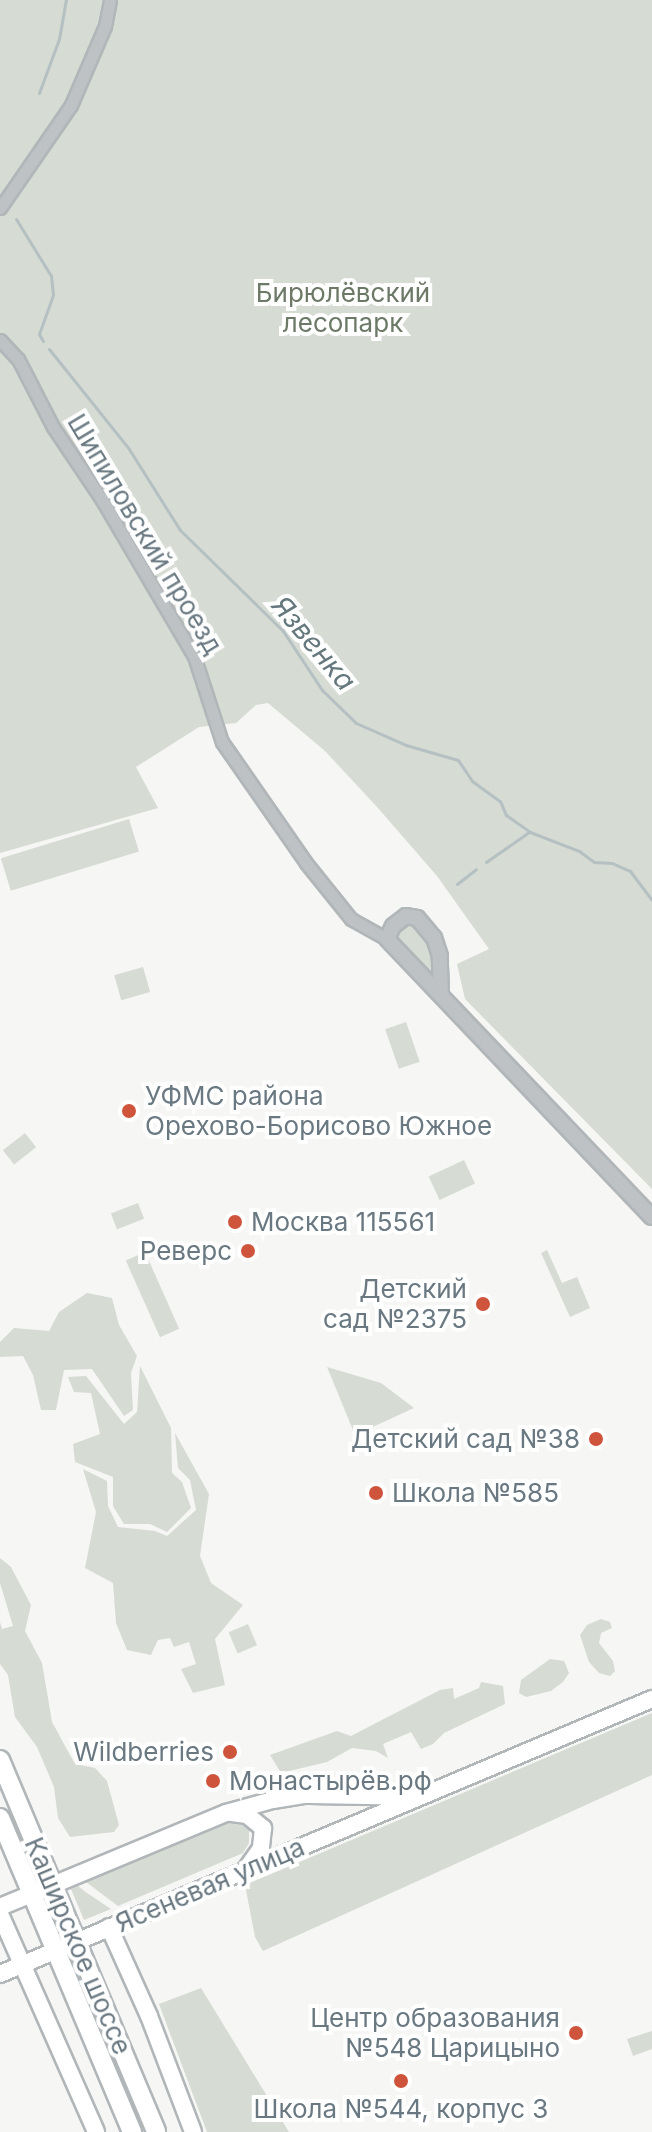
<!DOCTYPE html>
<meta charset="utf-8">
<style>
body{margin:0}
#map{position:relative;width:652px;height:2132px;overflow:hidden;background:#f6f6f4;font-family:Inter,sans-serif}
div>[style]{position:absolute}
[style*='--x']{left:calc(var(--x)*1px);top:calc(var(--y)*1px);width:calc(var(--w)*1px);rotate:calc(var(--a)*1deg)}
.green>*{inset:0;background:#d6dbd3;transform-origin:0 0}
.stream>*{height:3px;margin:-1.5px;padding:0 1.5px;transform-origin:1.5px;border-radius:1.5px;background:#b5c0c3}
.roads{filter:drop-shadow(2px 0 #b1b6b9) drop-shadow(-2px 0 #b1b6b9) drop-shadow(0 2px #b1b6b9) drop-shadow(0 -2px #b1b6b9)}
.minor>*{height:11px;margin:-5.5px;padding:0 5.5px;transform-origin:5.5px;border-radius:5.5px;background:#bec2c5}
.tertiary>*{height:14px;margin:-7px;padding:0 7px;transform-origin:7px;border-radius:7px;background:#bec2c5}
.secondary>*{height:16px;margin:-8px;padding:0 8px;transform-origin:8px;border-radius:8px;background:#fff}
.primary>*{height:18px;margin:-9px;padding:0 9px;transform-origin:9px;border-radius:9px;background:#fff}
.dots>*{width:22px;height:22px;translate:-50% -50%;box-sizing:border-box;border:4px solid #fff;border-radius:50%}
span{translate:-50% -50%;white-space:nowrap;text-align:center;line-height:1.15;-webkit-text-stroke:8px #fff;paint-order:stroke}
.park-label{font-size:26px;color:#6c7967}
.street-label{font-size:26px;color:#697881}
.poi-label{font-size:26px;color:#697881}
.left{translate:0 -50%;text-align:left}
.right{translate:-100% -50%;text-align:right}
.water-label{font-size:28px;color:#65787d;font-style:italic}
</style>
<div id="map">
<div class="green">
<div style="clip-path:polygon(0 0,652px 0,652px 1189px,465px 999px,457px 964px,489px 949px,437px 876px,378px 808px,325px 751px,268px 703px,256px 705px,236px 723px,199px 727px,136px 767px,158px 808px,0 853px)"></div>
<div style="left:129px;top:819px;width:34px;height:134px;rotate:73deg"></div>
<div style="clip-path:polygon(406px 916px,431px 932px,441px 994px,387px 935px)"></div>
<div style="left:143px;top:967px;width:26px;height:30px;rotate:74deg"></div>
<div style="left:406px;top:1022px;width:42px;height:22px;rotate:71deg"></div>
<div style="left:25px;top:1133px;width:18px;height:28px;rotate:52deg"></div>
<div style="left:464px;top:1160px;width:26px;height:39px;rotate:65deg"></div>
<div style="left:138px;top:1203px;width:17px;height:29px;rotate:69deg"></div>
<div style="clip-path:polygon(547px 1250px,562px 1283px,577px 1277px,590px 1308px,570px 1317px,541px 1253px)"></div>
<div style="left:145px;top:1252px;width:84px;height:21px;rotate:66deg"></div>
<div style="clip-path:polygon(87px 1293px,112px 1298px,119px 1325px,137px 1356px,131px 1373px,133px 1410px,124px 1416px,92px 1369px,64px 1370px,56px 1410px,41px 1410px,33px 1375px,23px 1356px,0 1357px,0 1342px,14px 1328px,49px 1331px,59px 1312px)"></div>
<div style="clip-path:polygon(140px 1366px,171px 1428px,172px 1473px,182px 1482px,191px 1508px,167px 1532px,150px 1524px,124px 1524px,113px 1506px,113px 1477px,75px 1462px,73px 1444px,100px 1434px,91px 1393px,74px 1392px,68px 1377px,86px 1376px,124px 1424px,137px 1412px)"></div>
<div style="clip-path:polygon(327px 1367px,381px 1383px,414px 1408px,355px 1435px)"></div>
<div style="clip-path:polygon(175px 1433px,209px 1494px,200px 1556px,211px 1583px,243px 1605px,215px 1639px,225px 1685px,193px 1693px,181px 1669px,196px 1664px,189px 1642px,174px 1647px,170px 1638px,158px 1640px,151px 1655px,127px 1650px,116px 1623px,113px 1583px,85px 1568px,96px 1512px,83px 1469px,107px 1481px,108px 1506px,118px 1527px,155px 1531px,167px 1536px,196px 1510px,190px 1480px,178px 1468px)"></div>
<div style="clip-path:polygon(0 1558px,11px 1567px,31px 1605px,25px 1631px,42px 1663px,52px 1722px,75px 1764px,95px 1768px,107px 1781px,119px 1825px,114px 1832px,70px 1837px,58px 1818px,54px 1787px,37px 1747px,15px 1717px,8px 1675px,0 1664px,0 1622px,2px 1629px,13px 1626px,0 1583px)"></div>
<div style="clip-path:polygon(601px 1619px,610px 1622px,612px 1628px,601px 1633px,599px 1643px,613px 1661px,615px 1671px,610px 1676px,599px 1673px,589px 1662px,580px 1635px,587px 1625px)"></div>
<div style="left:248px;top:1624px;width:23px;height:21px;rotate:67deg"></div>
<div style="clip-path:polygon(550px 1659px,564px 1661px,569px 1673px,563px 1682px,551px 1691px,526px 1697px,519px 1693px,521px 1680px)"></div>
<div style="clip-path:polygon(481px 1682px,503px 1686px,505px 1704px,444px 1733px,433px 1744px,421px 1749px,411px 1732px,383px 1744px,388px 1758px,376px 1751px,352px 1748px,327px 1762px,281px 1773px,270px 1755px,337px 1731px,351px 1736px,440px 1690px,453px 1688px,454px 1699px,479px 1688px)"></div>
<div style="clip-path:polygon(652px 1713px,652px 1775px,263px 1951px,255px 1937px,245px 1885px)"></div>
<div style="clip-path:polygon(226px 1822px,237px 1822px,249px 1830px,249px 1843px,243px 1853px,118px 1906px,86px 1882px)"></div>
<div style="clip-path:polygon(78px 1886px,87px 1893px,111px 1909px,84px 1920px,71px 1889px)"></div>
<div style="clip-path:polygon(201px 1988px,289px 2132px,207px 2132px,159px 2004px)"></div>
<div style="clip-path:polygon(652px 2031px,652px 2049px,633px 2056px,627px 2039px)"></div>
</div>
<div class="stream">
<div style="--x:39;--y:93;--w:58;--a:-69.7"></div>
<div style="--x:59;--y:39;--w:40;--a:-80"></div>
<div style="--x:16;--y:219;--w:67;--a:58.4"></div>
<div style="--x:51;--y:276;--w:19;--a:84"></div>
<div style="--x:53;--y:295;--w:41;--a:109.7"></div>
<div style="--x:39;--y:334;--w:8;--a:60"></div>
<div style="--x:49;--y:349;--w:128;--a:51.3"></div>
<div style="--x:129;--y:449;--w:96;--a:57.8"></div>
<div style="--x:180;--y:530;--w:144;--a:44.4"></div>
<div style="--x:283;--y:631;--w:71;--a:56.5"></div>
<div style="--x:322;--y:690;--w:47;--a:44.1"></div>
<div style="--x:356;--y:723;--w:55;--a:23.7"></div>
<div style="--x:406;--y:745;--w:54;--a:16.1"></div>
<div style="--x:458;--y:760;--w:25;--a:56"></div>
<div style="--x:472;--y:781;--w:34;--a:36"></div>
<div style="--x:500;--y:801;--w:15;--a:67"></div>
<div style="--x:506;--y:815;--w:29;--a:35"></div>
<div style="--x:530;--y:832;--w:53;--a:21.2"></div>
<div style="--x:579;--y:851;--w:19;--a:36"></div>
<div style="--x:594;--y:862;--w:18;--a:3"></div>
<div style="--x:612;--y:863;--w:20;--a:24"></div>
<div style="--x:630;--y:871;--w:36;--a:53"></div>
<div style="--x:486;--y:862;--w:52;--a:-34.9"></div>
<div style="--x:457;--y:884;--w:24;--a:-38"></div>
</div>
<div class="roads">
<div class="minor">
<div style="--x:0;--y:208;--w:125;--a:-55.4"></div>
<div style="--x:71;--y:105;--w:86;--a:-66.7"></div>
<div style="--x:105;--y:26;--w:26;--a:-79"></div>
<div style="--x:0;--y:340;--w:26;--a:47"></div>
<div style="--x:18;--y:359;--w:76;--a:62.8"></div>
<div style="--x:53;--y:427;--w:88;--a:56.1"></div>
<div style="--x:102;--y:500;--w:181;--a:59.5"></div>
<div style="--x:194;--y:656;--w:90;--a:72"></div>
<div style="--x:222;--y:742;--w:147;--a:55.2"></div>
<div style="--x:306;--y:863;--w:72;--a:51.2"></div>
<div style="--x:351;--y:919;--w:41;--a:29.1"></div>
</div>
<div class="tertiary">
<div style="--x:441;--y:994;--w:38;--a:-92"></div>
<div style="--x:440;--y:956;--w:19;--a:-108"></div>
<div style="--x:434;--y:938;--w:26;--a:-130"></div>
<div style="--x:417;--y:918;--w:11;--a:-170"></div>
<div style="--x:406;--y:916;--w:16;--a:142"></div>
<div style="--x:393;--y:926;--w:14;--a:115"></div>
<div style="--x:387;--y:939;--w:384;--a:46.4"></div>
</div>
<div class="secondary">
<div style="--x:232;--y:1813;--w:15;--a:8"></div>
<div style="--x:247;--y:1815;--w:21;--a:39"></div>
<div style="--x:263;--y:1828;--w:20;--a:96"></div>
<div style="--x:261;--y:1848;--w:24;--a:125"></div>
<div style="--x:0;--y:1907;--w:245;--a:-22.6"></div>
<div style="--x:226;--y:1813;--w:49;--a:-15.5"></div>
<div style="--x:273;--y:1800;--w:31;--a:-9"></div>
<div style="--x:304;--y:1795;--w:110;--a:1"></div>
<div style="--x:0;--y:1914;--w:238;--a:66.2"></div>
<div style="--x:109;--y:1927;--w:98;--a:65.8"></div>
<div style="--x:149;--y:2016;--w:124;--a:69.2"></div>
<div style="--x:0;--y:1974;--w:708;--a:-22.87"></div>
</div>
<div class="primary">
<div style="--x:0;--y:1760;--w:403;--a:67.2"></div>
<div style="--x:0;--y:1818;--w:341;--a:67.2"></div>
</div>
</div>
<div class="dots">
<div style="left:129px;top:1111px;background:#ce543c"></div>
<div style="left:235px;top:1222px;background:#ce543c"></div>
<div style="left:248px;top:1251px;background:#ce543c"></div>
<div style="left:483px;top:1304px;background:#ce543c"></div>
<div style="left:596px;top:1439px;background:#ce543c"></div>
<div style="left:376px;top:1493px;background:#ce543c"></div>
<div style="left:230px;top:1752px;background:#ce543c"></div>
<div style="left:213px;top:1781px;background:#ce543c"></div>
<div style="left:576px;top:2033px;background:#ce543c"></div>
<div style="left:401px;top:2081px;background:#ce543c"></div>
</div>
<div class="park-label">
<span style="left:343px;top:308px">Бирюлёвский<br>лесопарк</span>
</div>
<div class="street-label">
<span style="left:145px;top:534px;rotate:59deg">Шипиловский проезд</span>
<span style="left:210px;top:1885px;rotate:-23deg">Ясеневая улица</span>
<span style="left:78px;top:1946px;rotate:67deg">Каширское шоссе</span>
</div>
<div class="poi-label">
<span class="left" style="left:145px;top:1111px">УФМС района<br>Орехово-Борисово Южное</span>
<span class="left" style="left:251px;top:1222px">Москва 115561</span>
<span class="right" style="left:232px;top:1251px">Реверс</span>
<span class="right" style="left:467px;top:1304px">Детский<br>сад №2375</span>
<span class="right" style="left:580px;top:1439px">Детский сад №38</span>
<span class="left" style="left:392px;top:1493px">Школа №585</span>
<span class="right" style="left:214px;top:1752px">Wildberries</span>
<span class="left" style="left:229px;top:1781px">Монастырёв.рф</span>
<span class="right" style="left:560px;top:2033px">Центр образования<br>№548 Царицыно</span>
<span style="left:401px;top:2109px">Школа №544, корпус 3</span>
</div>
<div class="water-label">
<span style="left:314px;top:643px;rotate:50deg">Язвенка</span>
</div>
</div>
